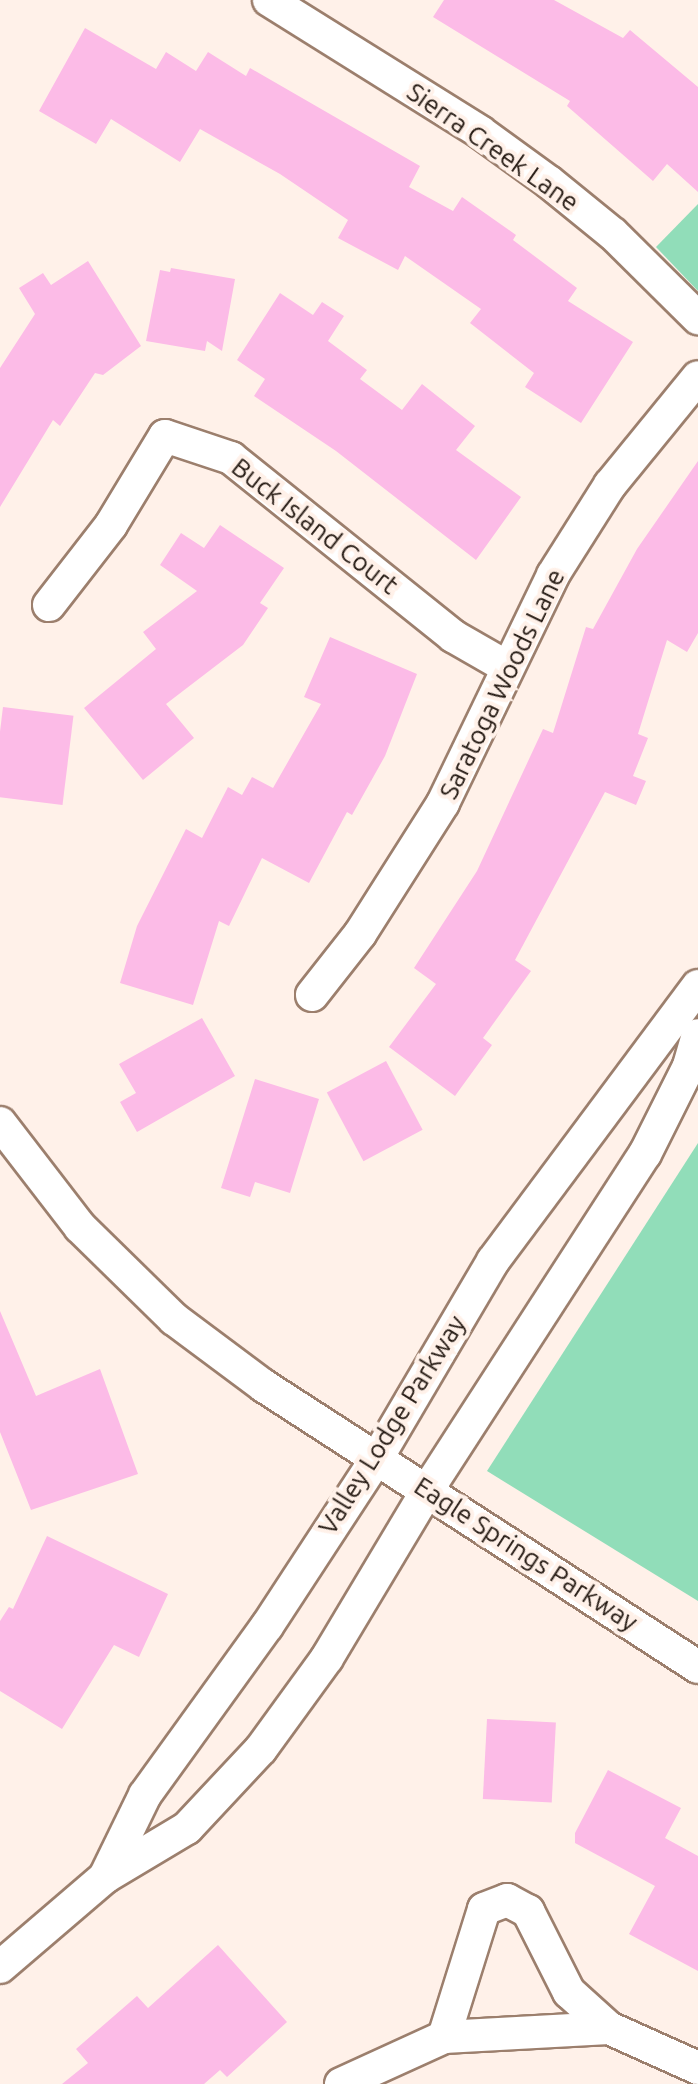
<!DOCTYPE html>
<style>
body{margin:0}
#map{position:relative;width:698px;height:2084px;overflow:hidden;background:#fff1e9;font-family:Ubuntu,sans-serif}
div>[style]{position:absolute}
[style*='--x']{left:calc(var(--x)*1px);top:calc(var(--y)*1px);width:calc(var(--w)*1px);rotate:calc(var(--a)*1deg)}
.green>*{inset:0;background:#91ddb9}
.building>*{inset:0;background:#fcbbe7;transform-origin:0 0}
.roads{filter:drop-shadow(2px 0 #9c7f6d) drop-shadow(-2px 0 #9c7f6d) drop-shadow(0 2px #9c7f6d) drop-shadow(0 -2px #9c7f6d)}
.minor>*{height:32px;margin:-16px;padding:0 16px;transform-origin:16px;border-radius:16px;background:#fff}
span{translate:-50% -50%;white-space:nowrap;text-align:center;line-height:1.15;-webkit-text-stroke:8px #fff1e9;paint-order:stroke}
.street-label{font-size:26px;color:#251a13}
</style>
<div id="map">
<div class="green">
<div style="clip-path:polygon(698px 204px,698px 291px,656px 247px)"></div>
<div style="clip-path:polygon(698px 1143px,698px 1601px,487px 1471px)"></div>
</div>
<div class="building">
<div style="clip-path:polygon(444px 0,554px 0,623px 38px,630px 30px,698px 87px,698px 192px,667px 164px,653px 181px,567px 106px,570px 101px,433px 17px)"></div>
<div style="clip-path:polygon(85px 28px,156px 69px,166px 52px,196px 71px,208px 52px,246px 76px,250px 68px,420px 166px,409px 187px,453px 211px,462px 197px,516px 235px,513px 240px,577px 288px,568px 301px,633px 342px,581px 423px,525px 387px,534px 373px,470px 323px,481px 309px,405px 256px,398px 270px,338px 238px,348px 220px,280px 174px,200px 129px,180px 162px,111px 119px,96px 144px,39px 111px)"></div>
<div style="clip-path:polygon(88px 261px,141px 346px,103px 375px,95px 373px,60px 426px,53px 420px,0 507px,0 368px,35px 314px,19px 288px,43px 273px,51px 285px)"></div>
<div style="clip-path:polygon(171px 268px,235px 279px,222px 351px,207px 341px,205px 351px,146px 341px,160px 270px,170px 272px)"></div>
<div style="clip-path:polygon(280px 293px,313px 315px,322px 302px,344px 316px,328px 341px,367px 370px,360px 379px,402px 410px,422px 384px,475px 426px,456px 450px,521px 497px,476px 560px,336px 451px,254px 396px,265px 379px,237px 360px)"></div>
<div style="clip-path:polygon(698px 461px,698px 633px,687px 652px,667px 640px,638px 734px,648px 738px,633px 776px,646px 781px,636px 805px,605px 792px,515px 960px,531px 971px,483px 1038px,492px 1045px,455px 1096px,389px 1047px,436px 984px,414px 968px,477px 871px,543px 729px,553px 733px,586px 627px,593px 629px,637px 549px)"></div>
<div style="clip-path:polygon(220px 525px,284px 568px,260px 603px,268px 608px,243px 645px,166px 704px,194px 738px,143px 780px,84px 708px,156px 649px,143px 632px,197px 591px,160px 565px,181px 533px,204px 548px)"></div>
<div style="clip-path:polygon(330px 637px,417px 674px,385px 756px,352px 815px,347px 812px,309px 883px,262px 858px,229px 926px,219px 921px,193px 1005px,120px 983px,137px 926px,186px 829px,202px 838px,228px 787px,242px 795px,252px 777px,273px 788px,321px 704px,304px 697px)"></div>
<div style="left:3px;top:707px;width:71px;height:90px;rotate:7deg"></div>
<div style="clip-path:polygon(202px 1018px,235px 1076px,137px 1132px,120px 1102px,136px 1093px,119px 1064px)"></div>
<div style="left:386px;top:1061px;width:78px;height:67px;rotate:62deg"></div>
<div style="clip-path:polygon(255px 1079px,319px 1099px,290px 1193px,255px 1182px,250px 1197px,221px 1188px)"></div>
<div style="clip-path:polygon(0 1311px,36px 1396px,100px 1369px,138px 1474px,31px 1510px,0 1432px)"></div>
<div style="clip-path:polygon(47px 1536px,168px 1594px,139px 1657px,114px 1645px,62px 1729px,0 1691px,0 1621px,9px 1607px,13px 1609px)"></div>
<div style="left:487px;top:1719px;width:69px;height:80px;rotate:3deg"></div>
<div style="clip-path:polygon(608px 1770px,681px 1808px,665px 1838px,698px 1856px,698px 1971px,629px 1934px,655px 1886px,575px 1843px,575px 1833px)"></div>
<div style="clip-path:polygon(218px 1945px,287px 2022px,227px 2077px,220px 2070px,204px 2084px,62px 2084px,88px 2063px,76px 2049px,137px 1996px,148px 2008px)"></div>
</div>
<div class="roads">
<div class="minor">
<div style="--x:269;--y:0;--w:249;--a:32"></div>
<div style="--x:480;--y:132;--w:85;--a:35.9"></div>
<div style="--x:549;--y:182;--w:82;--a:39.1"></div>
<div style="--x:613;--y:234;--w:120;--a:44.7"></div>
<div style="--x:49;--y:605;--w:101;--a:-52.2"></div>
<div style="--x:111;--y:525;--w:104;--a:-58.8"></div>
<div style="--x:165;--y:436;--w:70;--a:18.4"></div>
<div style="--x:231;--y:458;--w:285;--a:38.7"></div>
<div style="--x:453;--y:636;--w:62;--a:29.9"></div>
<div style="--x:312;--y:995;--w:78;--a:-51.8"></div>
<div style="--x:360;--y:934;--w:155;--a:-57.6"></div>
<div style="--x:443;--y:803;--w:253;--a:-64.2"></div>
<div style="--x:553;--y:575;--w:107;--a:-57.7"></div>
<div style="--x:610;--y:485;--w:139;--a:-50.8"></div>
<div style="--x:0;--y:1123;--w:131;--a:52.4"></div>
<div style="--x:80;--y:1227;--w:132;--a:44.4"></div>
<div style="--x:174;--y:1319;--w:112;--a:36.7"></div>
<div style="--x:264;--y:1386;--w:517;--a:32.92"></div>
<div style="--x:105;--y:1877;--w:91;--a:-64"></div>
<div style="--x:145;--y:1795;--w:208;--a:-54.2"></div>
<div style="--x:267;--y:1626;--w:201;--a:-56.8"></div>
<div style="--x:377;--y:1458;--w:229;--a:-59.5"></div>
<div style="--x:493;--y:1261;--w:343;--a:-53.3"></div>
<div style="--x:0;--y:1967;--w:138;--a:-40.6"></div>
<div style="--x:105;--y:1877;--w:96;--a:-30.9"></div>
<div style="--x:187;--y:1828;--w:108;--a:-46.9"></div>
<div style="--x:261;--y:1749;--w:112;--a:-54"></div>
<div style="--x:327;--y:1658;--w:197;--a:-59.1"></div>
<div style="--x:428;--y:1489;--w:399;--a:-57.1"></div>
<div style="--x:645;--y:1154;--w:98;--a:-63.4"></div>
<div style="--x:689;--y:1066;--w:32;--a:-74"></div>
<div style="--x:444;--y:2037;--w:134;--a:-72.6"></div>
<div style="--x:484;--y:1909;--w:25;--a:-21"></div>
<div style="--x:507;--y:1900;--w:24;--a:28"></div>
<div style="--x:528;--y:1911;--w:91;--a:63.2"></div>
<div style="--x:569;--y:1992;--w:54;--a:42"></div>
<div style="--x:609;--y:2028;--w:98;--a:24.2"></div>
<div style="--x:341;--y:2084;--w:113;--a:-24.5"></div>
<div style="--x:444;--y:2037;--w:165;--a:-3.1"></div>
</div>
</div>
<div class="street-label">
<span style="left:493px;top:147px;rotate:35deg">Sierra Creek Lane</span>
<span style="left:315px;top:526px;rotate:38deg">Buck Island Court</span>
<span style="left:502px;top:684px;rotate:-64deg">Saratoga Woods Lane</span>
<span style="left:392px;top:1425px;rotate:-58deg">Valley Lodge Parkway</span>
<span style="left:526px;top:1554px;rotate:33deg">Eagle Springs Parkway</span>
</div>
</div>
